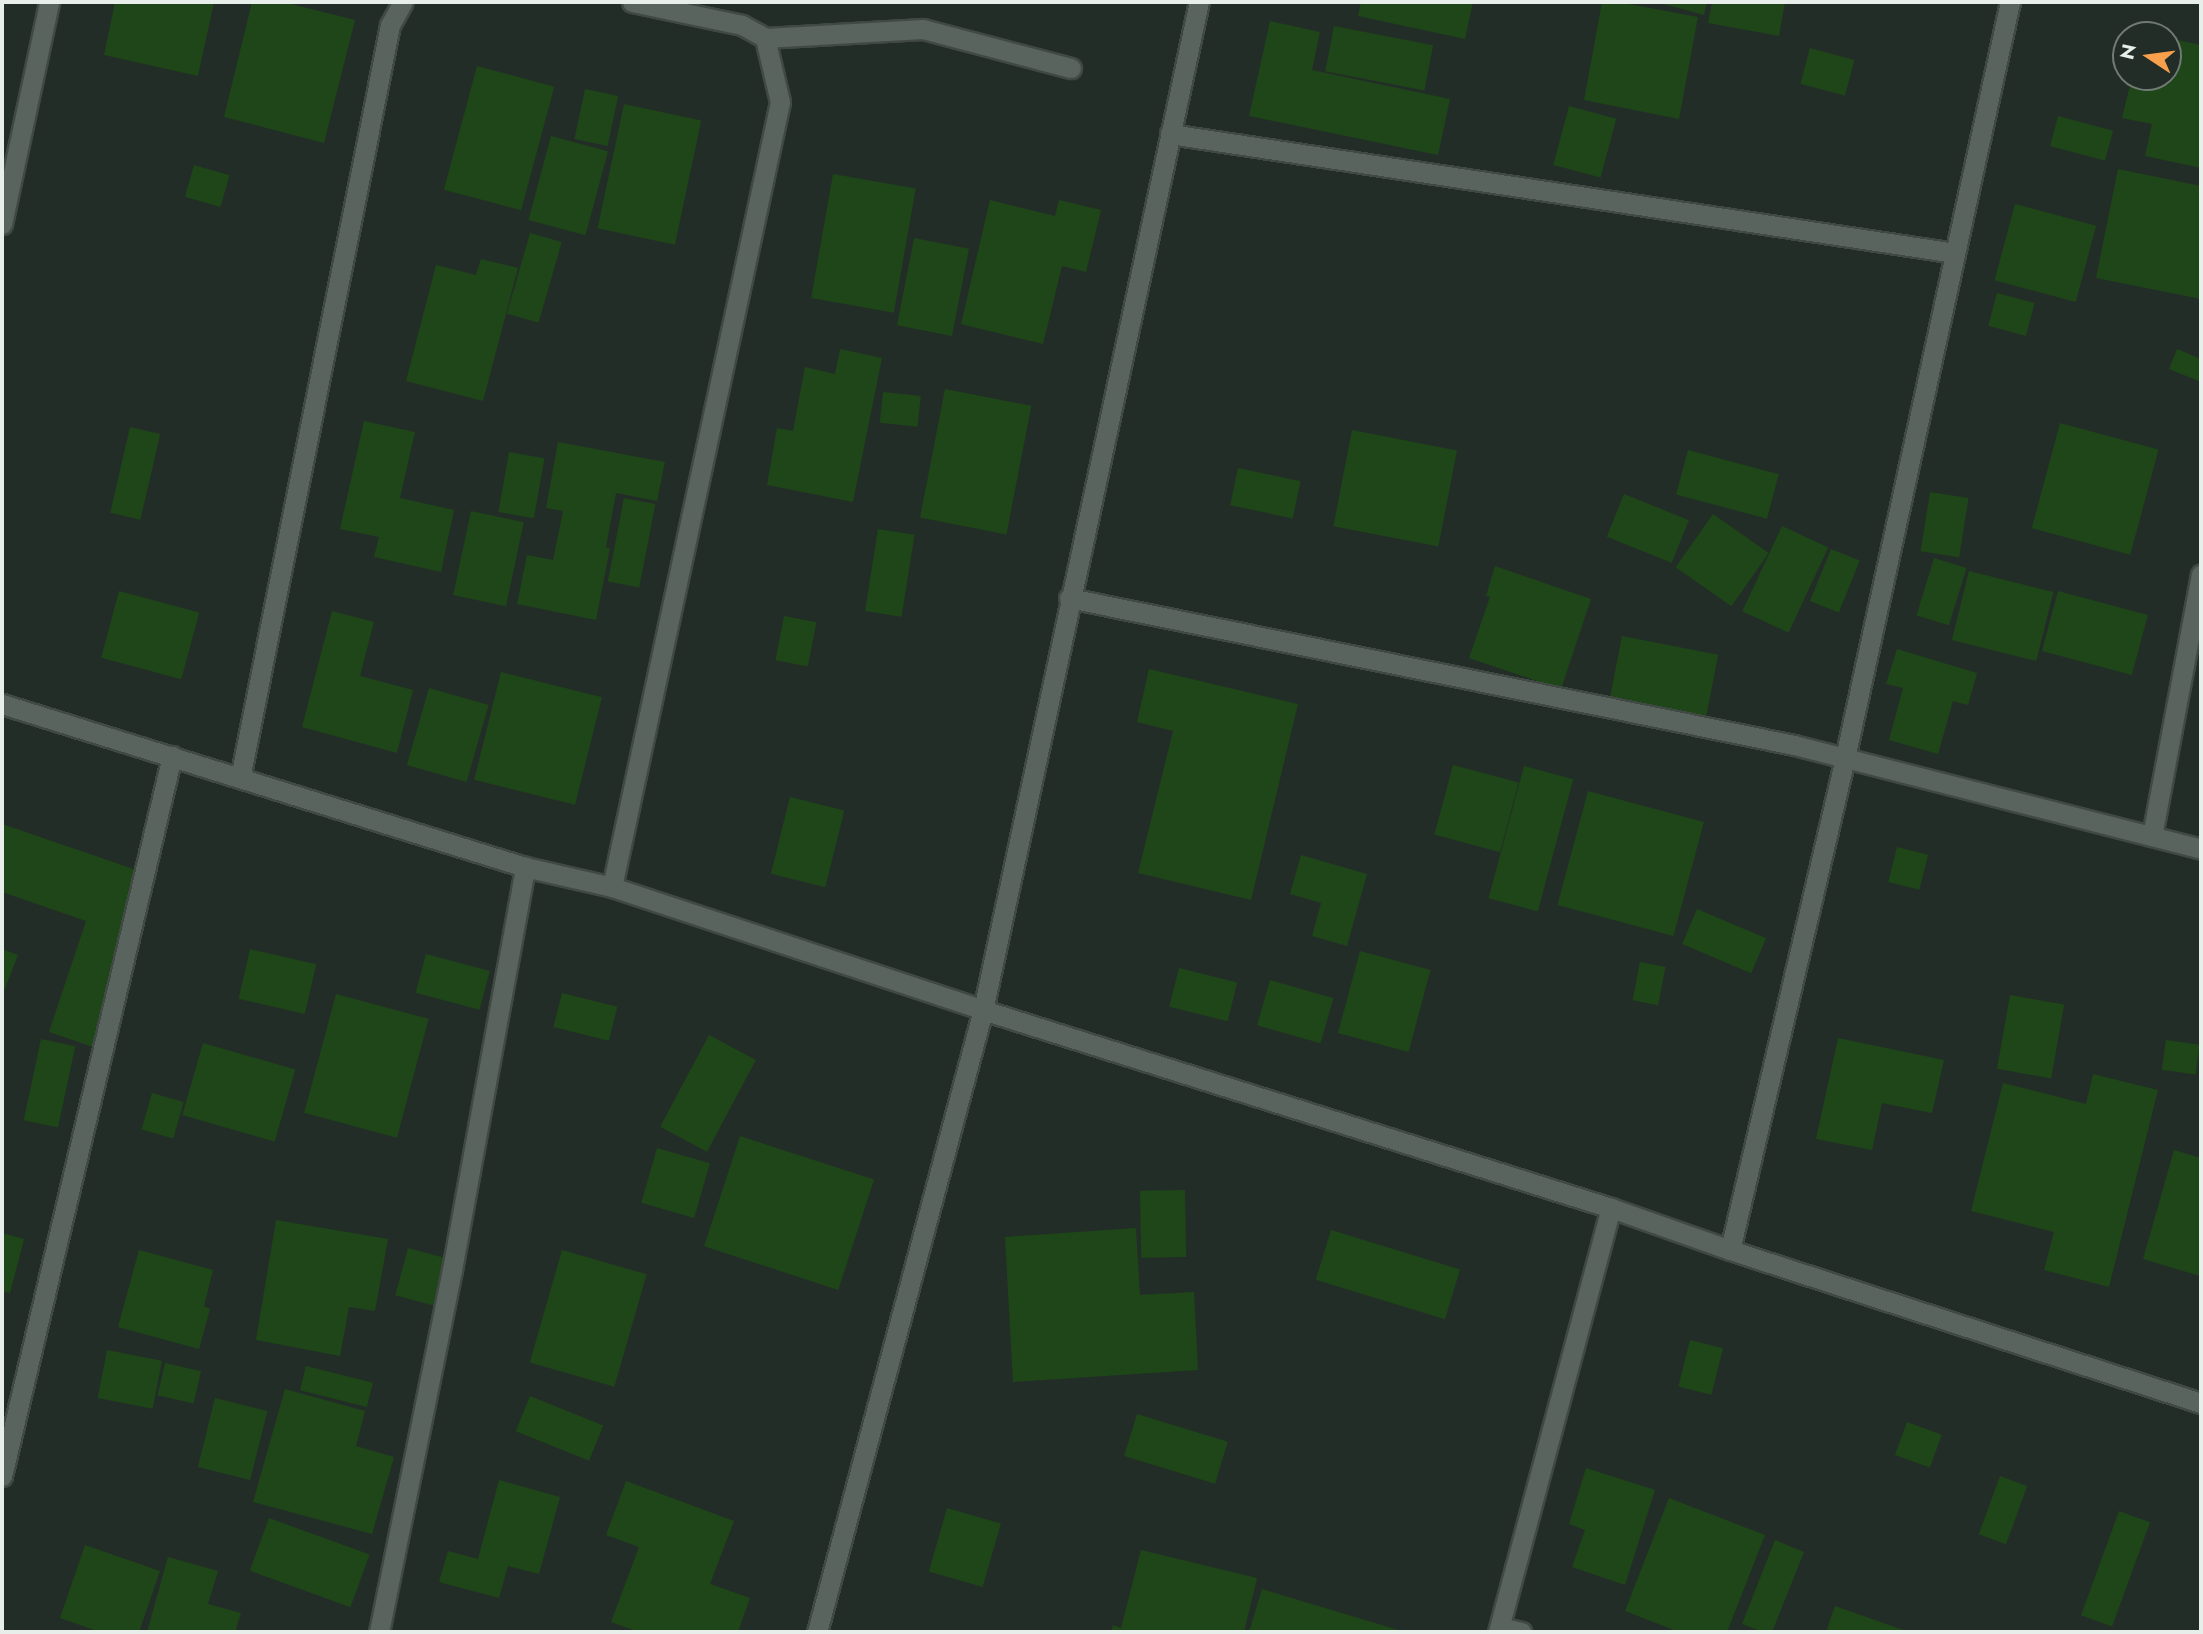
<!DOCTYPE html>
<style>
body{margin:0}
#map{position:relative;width:2203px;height:1634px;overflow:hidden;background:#232d27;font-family:Jost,sans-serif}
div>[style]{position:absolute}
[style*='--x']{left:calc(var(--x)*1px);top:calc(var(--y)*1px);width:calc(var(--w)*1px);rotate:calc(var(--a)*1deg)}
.building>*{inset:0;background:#1e4618;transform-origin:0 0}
.roads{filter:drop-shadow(2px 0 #414944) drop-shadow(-2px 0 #414944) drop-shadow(0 2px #414944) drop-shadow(0 -2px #414944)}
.minor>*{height:19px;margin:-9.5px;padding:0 9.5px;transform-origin:9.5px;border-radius:9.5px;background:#58645d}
.tertiary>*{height:19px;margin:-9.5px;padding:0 9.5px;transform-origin:9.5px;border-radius:9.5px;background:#58645d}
span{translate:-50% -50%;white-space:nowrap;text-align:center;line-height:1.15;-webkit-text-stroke:6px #232d27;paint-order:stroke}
.frame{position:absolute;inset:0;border:4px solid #e8eeea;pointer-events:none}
.north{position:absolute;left:2112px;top:21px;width:70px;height:70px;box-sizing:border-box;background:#232d27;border:2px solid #727a75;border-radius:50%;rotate:283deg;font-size:19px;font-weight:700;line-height:28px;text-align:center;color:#e8eeea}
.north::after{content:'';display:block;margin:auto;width:24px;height:32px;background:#f9a04c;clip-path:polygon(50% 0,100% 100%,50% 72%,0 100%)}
</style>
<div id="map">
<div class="building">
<div style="clip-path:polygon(115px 2px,214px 2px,198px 76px,104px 55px)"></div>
<div style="clip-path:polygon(252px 2px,283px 2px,355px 20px,324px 143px,224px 117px)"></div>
<div style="clip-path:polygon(1361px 2px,1473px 2px,1465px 39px,1358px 16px)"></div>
<div style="clip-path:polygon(1602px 2px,1618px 2px,1698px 17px,1679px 119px,1584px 100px)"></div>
<div style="clip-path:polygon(1657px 2px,1707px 2px,1704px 15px)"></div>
<div style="clip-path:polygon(1712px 2px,1785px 2px,1779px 36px,1708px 23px)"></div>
<div style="clip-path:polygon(1270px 21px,1320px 32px,1312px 70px,1450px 99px,1438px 155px,1249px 116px)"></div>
<div style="left:1334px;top:26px;width:101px;height:46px;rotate:11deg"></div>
<div style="clip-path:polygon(2168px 38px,2201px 45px,2201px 168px,2145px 156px,2152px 124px,2122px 118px,2132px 77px,2168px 77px)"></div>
<div style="left:1810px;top:48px;width:46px;height:37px;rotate:15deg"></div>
<div style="left:477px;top:66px;width:80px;height:128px;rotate:15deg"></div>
<div style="left:585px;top:89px;width:34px;height:51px;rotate:12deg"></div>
<div style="left:624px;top:104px;width:79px;height:127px;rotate:12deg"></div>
<div style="left:1569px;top:106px;width:49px;height:61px;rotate:15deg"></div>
<div style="left:2058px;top:116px;width:57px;height:31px;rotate:15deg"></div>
<div style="left:551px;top:136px;width:59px;height:87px;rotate:15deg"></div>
<div style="left:194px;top:165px;width:37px;height:33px;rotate:16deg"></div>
<div style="clip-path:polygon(2118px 169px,2201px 186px,2201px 299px,2096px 278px)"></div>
<div style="left:833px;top:174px;width:84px;height:126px;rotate:10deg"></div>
<div style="clip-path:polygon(990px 200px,1055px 216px,1059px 200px,1101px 210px,1086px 272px,1062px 266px,1043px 344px,961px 324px)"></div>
<div style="left:2015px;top:204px;width:84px;height:79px;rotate:15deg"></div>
<div style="left:530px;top:233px;width:33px;height:84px;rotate:16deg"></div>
<div style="left:914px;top:238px;width:56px;height:89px;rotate:11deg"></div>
<div style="clip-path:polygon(481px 259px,518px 268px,483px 401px,406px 381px,436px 265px,476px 275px)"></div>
<div style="left:1997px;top:293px;width:39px;height:34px;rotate:15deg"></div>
<div style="clip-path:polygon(840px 349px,882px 358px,853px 502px,767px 485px,777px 428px,793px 431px,805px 367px,835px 374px)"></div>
<div style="clip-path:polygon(2177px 349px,2201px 359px,2201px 382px,2169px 369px)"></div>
<div style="left:945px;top:389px;width:88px;height:131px;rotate:11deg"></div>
<div style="left:883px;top:392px;width:38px;height:31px;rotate:6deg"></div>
<div style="clip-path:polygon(364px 421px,415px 432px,400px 498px,454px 510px,441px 572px,374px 557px,379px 537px,340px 529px)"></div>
<div style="left:2060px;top:423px;width:102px;height:109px;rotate:15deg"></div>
<div style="left:130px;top:427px;width:31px;height:88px;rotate:13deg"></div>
<div style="left:1352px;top:430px;width:107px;height:98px;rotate:11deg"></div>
<div style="clip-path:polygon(558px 442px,665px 462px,657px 501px,616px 493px,606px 547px,610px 548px,596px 620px,517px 604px,527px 555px,553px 560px,563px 511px,546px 508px)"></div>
<div style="left:1688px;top:450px;width:94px;height:46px;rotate:15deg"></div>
<div style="left:509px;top:452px;width:36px;height:61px;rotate:10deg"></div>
<div style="left:1238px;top:468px;width:64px;height:38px;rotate:12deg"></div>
<div style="left:1930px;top:492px;width:39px;height:60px;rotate:9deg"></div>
<div style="left:1624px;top:494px;width:70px;height:46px;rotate:22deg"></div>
<div style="left:624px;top:498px;width:32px;height:85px;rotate:11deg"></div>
<div style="left:471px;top:511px;width:54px;height:86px;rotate:12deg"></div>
<div style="left:1713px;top:514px;width:68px;height:65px;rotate:35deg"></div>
<div style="left:1782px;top:526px;width:51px;height:94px;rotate:25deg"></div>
<div style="left:878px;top:529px;width:37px;height:83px;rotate:9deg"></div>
<div style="left:1831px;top:549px;width:31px;height:56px;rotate:22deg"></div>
<div style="left:1934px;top:558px;width:34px;height:60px;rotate:17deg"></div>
<div style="clip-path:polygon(1495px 566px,1591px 599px,1561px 689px,1469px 658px,1490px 597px,1486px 596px)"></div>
<div style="left:1969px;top:571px;width:87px;height:71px;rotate:14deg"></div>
<div style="left:119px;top:591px;width:83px;height:69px;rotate:15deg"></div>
<div style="left:2058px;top:591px;width:93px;height:62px;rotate:15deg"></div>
<div style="clip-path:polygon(332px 611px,374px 622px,360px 676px,413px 690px,397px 753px,302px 727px)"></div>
<div style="left:784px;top:616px;width:33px;height:45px;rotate:11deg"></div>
<div style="left:1622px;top:636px;width:98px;height:63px;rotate:11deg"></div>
<div style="clip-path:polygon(1897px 649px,1977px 673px,1968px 705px,1953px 701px,1938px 754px,1889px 740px,1903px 688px,1886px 684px)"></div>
<div style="clip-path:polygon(1149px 669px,1298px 704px,1251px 900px,1138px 873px,1173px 731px,1137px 722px)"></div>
<div style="left:501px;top:672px;width:104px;height:111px;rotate:14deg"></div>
<div style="left:429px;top:688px;width:62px;height:80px;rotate:16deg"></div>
<div style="left:1453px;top:765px;width:68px;height:72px;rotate:15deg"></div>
<div style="left:1524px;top:766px;width:51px;height:137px;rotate:15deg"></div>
<div style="left:1588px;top:791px;width:120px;height:118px;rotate:15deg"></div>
<div style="left:790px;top:797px;width:56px;height:79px;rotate:14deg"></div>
<div style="clip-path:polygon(2px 824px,157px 877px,99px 1049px,49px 1032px,86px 921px,2px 892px)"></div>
<div style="left:1897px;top:847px;width:32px;height:36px;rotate:14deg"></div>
<div style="clip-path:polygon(1301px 855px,1367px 874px,1347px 946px,1312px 936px,1321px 903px,1290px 894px)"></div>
<div style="left:1697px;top:909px;width:75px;height:38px;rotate:23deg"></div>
<div style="clip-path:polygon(2px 949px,18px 955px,2px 996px)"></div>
<div style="left:250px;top:949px;width:68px;height:51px;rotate:13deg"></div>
<div style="left:1360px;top:951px;width:73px;height:85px;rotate:15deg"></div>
<div style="left:426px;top:954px;width:66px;height:40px;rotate:15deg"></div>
<div style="left:1640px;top:962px;width:26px;height:39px;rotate:11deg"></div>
<div style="left:1179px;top:968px;width:60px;height:40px;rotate:14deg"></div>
<div style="left:1270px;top:980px;width:66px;height:47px;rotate:16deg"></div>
<div style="left:562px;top:993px;width:57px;height:35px;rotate:14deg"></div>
<div style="left:336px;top:994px;width:96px;height:123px;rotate:15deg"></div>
<div style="left:2010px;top:995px;width:55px;height:75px;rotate:10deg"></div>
<div style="left:709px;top:1035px;width:53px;height:104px;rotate:28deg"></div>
<div style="clip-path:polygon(1838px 1038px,1944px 1060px,1932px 1113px,1882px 1103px,1872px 1150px,1816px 1139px)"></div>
<div style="left:41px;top:1039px;width:35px;height:83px;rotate:12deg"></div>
<div style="left:2166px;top:1040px;width:34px;height:30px;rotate:8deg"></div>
<div style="left:203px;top:1043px;width:96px;height:75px;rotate:16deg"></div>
<div style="clip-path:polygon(2093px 1074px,2158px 1090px,2109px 1287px,2044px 1270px,2054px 1232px,1971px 1211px,2003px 1083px,2086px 1104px)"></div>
<div style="left:152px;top:1093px;width:33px;height:38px;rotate:16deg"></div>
<div style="left:740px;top:1136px;width:141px;height:116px;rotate:18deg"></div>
<div style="left:657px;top:1148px;width:55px;height:57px;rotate:16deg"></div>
<div style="clip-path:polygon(2174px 1150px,2201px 1158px,2200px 1276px,2143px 1259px)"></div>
<div style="left:1185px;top:1190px;width:67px;height:45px;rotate:89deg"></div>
<div style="clip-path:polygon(276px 1220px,388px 1239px,375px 1311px,349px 1307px,340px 1356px,256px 1340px)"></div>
<div style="clip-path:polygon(1136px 1228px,1140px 1295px,1194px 1292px,1198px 1370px,1013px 1382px,1005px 1237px)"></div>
<div style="left:1331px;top:1230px;width:135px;height:52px;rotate:17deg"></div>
<div style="clip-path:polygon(2px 1233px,24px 1239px,10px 1293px,2px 1291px)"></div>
<div style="left:408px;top:1248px;width:43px;height:49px;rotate:15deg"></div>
<div style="clip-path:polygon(139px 1250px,213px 1270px,204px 1306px,210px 1309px,199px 1349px,118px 1327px)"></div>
<div style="left:562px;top:1250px;width:88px;height:117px;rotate:16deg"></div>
<div style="left:1690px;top:1340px;width:34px;height:48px;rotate:14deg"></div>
<div style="left:107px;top:1350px;width:56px;height:49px;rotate:11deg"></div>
<div style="left:165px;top:1363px;width:37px;height:33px;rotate:13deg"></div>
<div style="left:306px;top:1366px;width:69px;height:25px;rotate:14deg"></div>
<div style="clip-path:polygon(285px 1389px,365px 1411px,356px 1446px,394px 1457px,372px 1534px,253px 1502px)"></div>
<div style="left:530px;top:1396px;width:79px;height:38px;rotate:22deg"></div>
<div style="left:215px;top:1398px;width:54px;height:71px;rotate:14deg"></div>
<div style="left:1137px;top:1414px;width:95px;height:44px;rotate:17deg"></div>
<div style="left:1907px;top:1422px;width:37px;height:35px;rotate:20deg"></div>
<div style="clip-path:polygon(1586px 1468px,1655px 1490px,1625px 1585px,1572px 1567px,1585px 1530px,1569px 1524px)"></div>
<div style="left:2000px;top:1476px;width:29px;height:62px;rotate:20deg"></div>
<div style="clip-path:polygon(499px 1480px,560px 1497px,539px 1574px,508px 1566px,499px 1598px,439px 1582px,448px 1551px,478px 1559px)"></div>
<div style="clip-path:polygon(626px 1481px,734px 1521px,710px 1584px,750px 1598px,738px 1632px,639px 1632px,611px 1622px,639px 1547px,606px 1535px)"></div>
<div style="clip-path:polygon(1669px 1498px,1765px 1535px,1727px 1632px,1679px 1632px,1625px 1611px)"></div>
<div style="left:947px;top:1508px;width:56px;height:66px;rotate:16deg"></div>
<div style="left:2119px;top:1511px;width:33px;height:111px;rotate:20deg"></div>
<div style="left:269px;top:1518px;width:107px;height:56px;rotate:20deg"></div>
<div style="clip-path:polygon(1775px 1540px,1804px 1552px,1772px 1632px,1763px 1632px,1742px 1624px)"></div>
<div style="clip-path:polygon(85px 1545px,160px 1571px,139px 1632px,100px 1632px,60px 1618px)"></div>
<div style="clip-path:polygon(1141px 1550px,1257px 1578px,1244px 1632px,1111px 1632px,1113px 1625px,1121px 1628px)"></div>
<div style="clip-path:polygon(168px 1557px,218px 1571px,208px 1604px,241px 1613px,235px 1632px,147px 1632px)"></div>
<div style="clip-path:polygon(1262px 1589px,1405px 1632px,1249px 1632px)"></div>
<div style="clip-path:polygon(1835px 1606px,1909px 1632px,1826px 1632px)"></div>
</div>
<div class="roads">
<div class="minor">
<div style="--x:632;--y:2;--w:112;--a:11.8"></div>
<div style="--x:742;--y:25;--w:26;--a:29"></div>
<div style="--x:765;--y:38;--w:158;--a:-3.3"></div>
<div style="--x:923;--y:29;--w:153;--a:14.8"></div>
<div style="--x:1170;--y:134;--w:794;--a:8.62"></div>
<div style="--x:2;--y:224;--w:227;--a:-78"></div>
<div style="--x:1069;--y:598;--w:740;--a:11.46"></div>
<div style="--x:1794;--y:745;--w:420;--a:14.3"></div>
<div style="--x:240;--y:778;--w:768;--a:-78.73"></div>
<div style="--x:390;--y:25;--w:26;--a:-61"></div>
<div style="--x:2152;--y:836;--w:266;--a:-79.4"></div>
<div style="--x:612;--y:887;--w:803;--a:-77.92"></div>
<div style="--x:780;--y:102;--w:66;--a:-103.2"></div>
<div style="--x:1730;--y:1250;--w:505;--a:-76.84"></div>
<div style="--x:1845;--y:758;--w:774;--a:-77.69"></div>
<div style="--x:2;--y:1476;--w:740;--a:-76.72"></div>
<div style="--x:1500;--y:1627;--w:22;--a:13"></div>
<div style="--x:379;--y:1632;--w:369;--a:-78.6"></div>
<div style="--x:452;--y:1270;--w:410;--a:-79.7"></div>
<div style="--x:817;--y:1632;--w:644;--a:-75.06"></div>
<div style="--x:983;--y:1010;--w:1031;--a:-77.91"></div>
<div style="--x:1498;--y:1632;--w:439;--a:-75.1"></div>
</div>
<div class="tertiary">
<div style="--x:2;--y:704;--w:548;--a:17.31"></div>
<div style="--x:525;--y:867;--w:89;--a:12.9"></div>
<div style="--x:612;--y:887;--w:391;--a:18.3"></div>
<div style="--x:983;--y:1010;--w:658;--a:17.5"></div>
<div style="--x:1611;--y:1208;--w:126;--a:19.4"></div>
<div style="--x:1730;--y:1250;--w:495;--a:18"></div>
</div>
</div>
<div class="frame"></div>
<div class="north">N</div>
</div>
